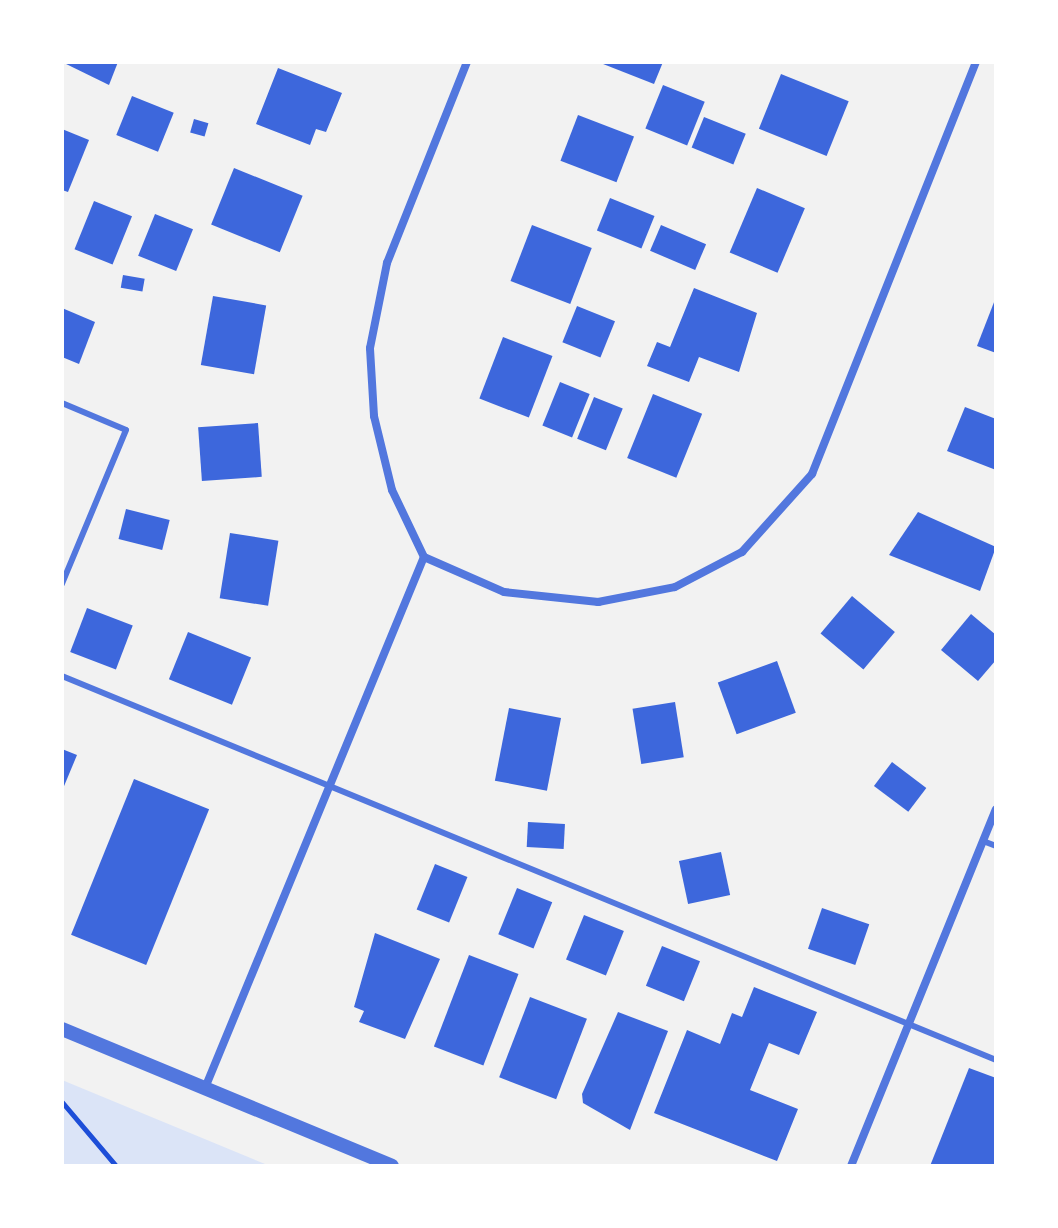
<!DOCTYPE html>
<style>
body{margin:0}
#map{position:relative;width:1058px;height:1228px;overflow:hidden;background:#f2f2f2;font-family:"Sofia Sans Condensed",sans-serif}
div>[style]{position:absolute}
[style*='--x']{left:calc(var(--x)*1px);top:calc(var(--y)*1px);width:calc(var(--w)*1px);rotate:calc(var(--a)*1deg)}
.green>*{inset:0;background:#dbe4f7}
.building>*{inset:0;background:#3d67dc;transform-origin:0 0}
.path>*{height:5px;margin:-2.5px;padding:0 2.5px;transform-origin:2.5px;border-radius:2.5px;background:#1d4ed8}
.service>*{height:6px;margin:-3px;padding:0 3px;transform-origin:3px;border-radius:3px;background:#5277de}
.minor>*{height:8px;margin:-4px;padding:0 4px;transform-origin:4px;border-radius:4px;background:#5277de}
.tertiary>*{height:14px;margin:-7px;padding:0 7px;transform-origin:7px;border-radius:7px;background:#5277de}
span{translate:-50% -50%;white-space:nowrap;text-align:center;line-height:1.15;-webkit-text-stroke:8px #fff;paint-order:stroke}
.frame{position:absolute;inset:0;border:64px solid #fff;pointer-events:none}
</style>
<div id="map">
<div class="green">
<div style="clip-path:polygon(62px 1080px,270px 1166px,62px 1166px)"></div>
</div>
<div class="building">
<div style="clip-path:polygon(62px 62px,118px 62px,109px 85px)"></div>
<div style="clip-path:polygon(598px 62px,663px 62px,654px 84px)"></div>
<div style="clip-path:polygon(278px 68px,342px 93px,326px 132px,316px 129px,310px 145px,256px 124px)"></div>
<div style="left:781px;top:74px;width:73px;height:59px;rotate:22deg"></div>
<div style="left:663px;top:85px;width:45px;height:47px;rotate:22deg"></div>
<div style="left:132px;top:96px;width:45px;height:42px;rotate:22deg"></div>
<div style="left:578px;top:115px;width:60px;height:49px;rotate:21deg"></div>
<div style="left:704px;top:117px;width:45px;height:33px;rotate:22deg"></div>
<div style="left:194px;top:119px;width:15px;height:14px;rotate:16deg"></div>
<div style="clip-path:polygon(62px 129px,89px 140px,68px 192px,62px 190px)"></div>
<div style="left:234px;top:168px;width:74px;height:61px;rotate:22deg"></div>
<div style="left:757px;top:188px;width:52px;height:70px;rotate:23deg"></div>
<div style="left:610px;top:198px;width:48px;height:35px;rotate:22deg"></div>
<div style="left:94px;top:201px;width:41px;height:52px;rotate:22deg"></div>
<div style="left:155px;top:214px;width:41px;height:45px;rotate:22deg"></div>
<div style="left:532px;top:225px;width:64px;height:60px;rotate:21deg"></div>
<div style="left:661px;top:225px;width:49px;height:28px;rotate:23deg"></div>
<div style="left:123px;top:275px;width:22px;height:13px;rotate:10deg"></div>
<div style="clip-path:polygon(694px 288px,757px 313px,739px 372px,699px 357px,689px 382px,647px 366px,657px 342px,670px 347px)"></div>
<div style="left:213px;top:296px;width:54px;height:70px;rotate:10deg"></div>
<div style="clip-path:polygon(996px 297px,996px 353px,977px 346px)"></div>
<div style="left:577px;top:306px;width:41px;height:39px;rotate:22deg"></div>
<div style="clip-path:polygon(62px 308px,95px 322px,79px 364px,62px 357px)"></div>
<div style="left:503px;top:337px;width:53px;height:66px;rotate:21deg"></div>
<div style="left:560px;top:382px;width:32px;height:47px;rotate:22deg"></div>
<div style="left:653px;top:394px;width:53px;height:69px;rotate:22deg"></div>
<div style="left:594px;top:397px;width:31px;height:45px;rotate:22deg"></div>
<div style="clip-path:polygon(965px 407px,996px 419px,996px 470px,947px 451px)"></div>
<div style="left:258px;top:423px;width:54px;height:60px;rotate:86deg"></div>
<div style="left:126px;top:509px;width:45px;height:31px;rotate:14deg"></div>
<div style="clip-path:polygon(918px 512px,996px 547px,980px 591px,889px 555px)"></div>
<div style="left:230px;top:533px;width:49px;height:66px;rotate:9deg"></div>
<div style="left:852px;top:596px;width:56px;height:49px;rotate:40deg"></div>
<div style="left:87px;top:608px;width:49px;height:47px;rotate:21deg"></div>
<div style="clip-path:polygon(971px 614px,996px 635px,996px 660px,978px 681px,941px 650px)"></div>
<div style="left:188px;top:632px;width:68px;height:51px;rotate:22deg"></div>
<div style="left:777px;top:661px;width:55px;height:63px;rotate:70deg"></div>
<div style="left:675px;top:702px;width:56px;height:43px;rotate:81deg"></div>
<div style="left:509px;top:708px;width:53px;height:74px;rotate:11deg"></div>
<div style="clip-path:polygon(62px 749px,77px 755px,62px 791px)"></div>
<div style="left:892px;top:762px;width:43px;height:30px;rotate:37deg"></div>
<div style="left:134px;top:779px;width:81px;height:168px;rotate:22deg"></div>
<div style="left:528px;top:822px;width:37px;height:25px;rotate:3deg"></div>
<div style="left:721px;top:852px;width:44px;height:43px;rotate:78deg"></div>
<div style="left:435px;top:864px;width:35px;height:49px;rotate:22deg"></div>
<div style="left:517px;top:888px;width:38px;height:50px;rotate:22deg"></div>
<div style="left:822px;top:908px;width:50px;height:43px;rotate:19deg"></div>
<div style="left:584px;top:915px;width:43px;height:48px;rotate:22deg"></div>
<div style="clip-path:polygon(375px 933px,440px 959px,405px 1039px,359px 1022px,364px 1011px,354px 1007px)"></div>
<div style="left:662px;top:946px;width:41px;height:43px;rotate:22deg"></div>
<div style="left:469px;top:955px;width:53px;height:98px;rotate:21deg"></div>
<div style="clip-path:polygon(754px 987px,817px 1012px,799px 1055px,769px 1043px,750px 1090px,798px 1109px,777px 1161px,654px 1113px,687px 1030px,720px 1044px,732px 1013px,742px 1017px)"></div>
<div style="left:530px;top:997px;width:61px;height:86px;rotate:21deg"></div>
<div style="clip-path:polygon(618px 1012px,668px 1031px,630px 1130px,583px 1103px,582px 1094px)"></div>
<div style="clip-path:polygon(969px 1068px,996px 1078px,996px 1166px,930px 1166px)"></div>
</div>
<div class="path">
<div style="--x:62;--y:1102;--w:84;--a:49.8"></div>
</div>
<div class="service">
<div style="--x:62;--y:403;--w:69;--a:22.9"></div>
<div style="--x:126;--y:430;--w:167;--a:112.6"></div>
<div style="--x:62;--y:676;--w:1010;--a:22.35"></div>
<div style="--x:983;--y:841;--w:14;--a:21"></div>
</div>
<div class="minor">
<div style="--x:424;--y:557;--w:87;--a:23.6"></div>
<div style="--x:504;--y:592;--w:95;--a:6.1"></div>
<div style="--x:598;--y:602;--w:78;--a:-11"></div>
<div style="--x:675;--y:587;--w:76;--a:-27.6"></div>
<div style="--x:742;--y:552;--w:105;--a:-48.1"></div>
<div style="--x:812;--y:474;--w:443;--a:-68.3"></div>
<div style="--x:205;--y:1088;--w:574;--a:-67.59"></div>
<div style="--x:424;--y:557;--w:74;--a:-115.5"></div>
<div style="--x:392;--y:490;--w:76;--a:-103.7"></div>
<div style="--x:374;--y:416;--w:68;--a:-93.4"></div>
<div style="--x:370;--y:348;--w:87;--a:-78.7"></div>
<div style="--x:387;--y:263;--w:216;--a:-68.3"></div>
<div style="--x:851;--y:1166;--w:385;--a:-67.9"></div>
</div>
<div class="tertiary">
<div style="--x:62;--y:1029;--w:357;--a:22.5"></div>
</div>
<div class="frame"></div>
</div>
